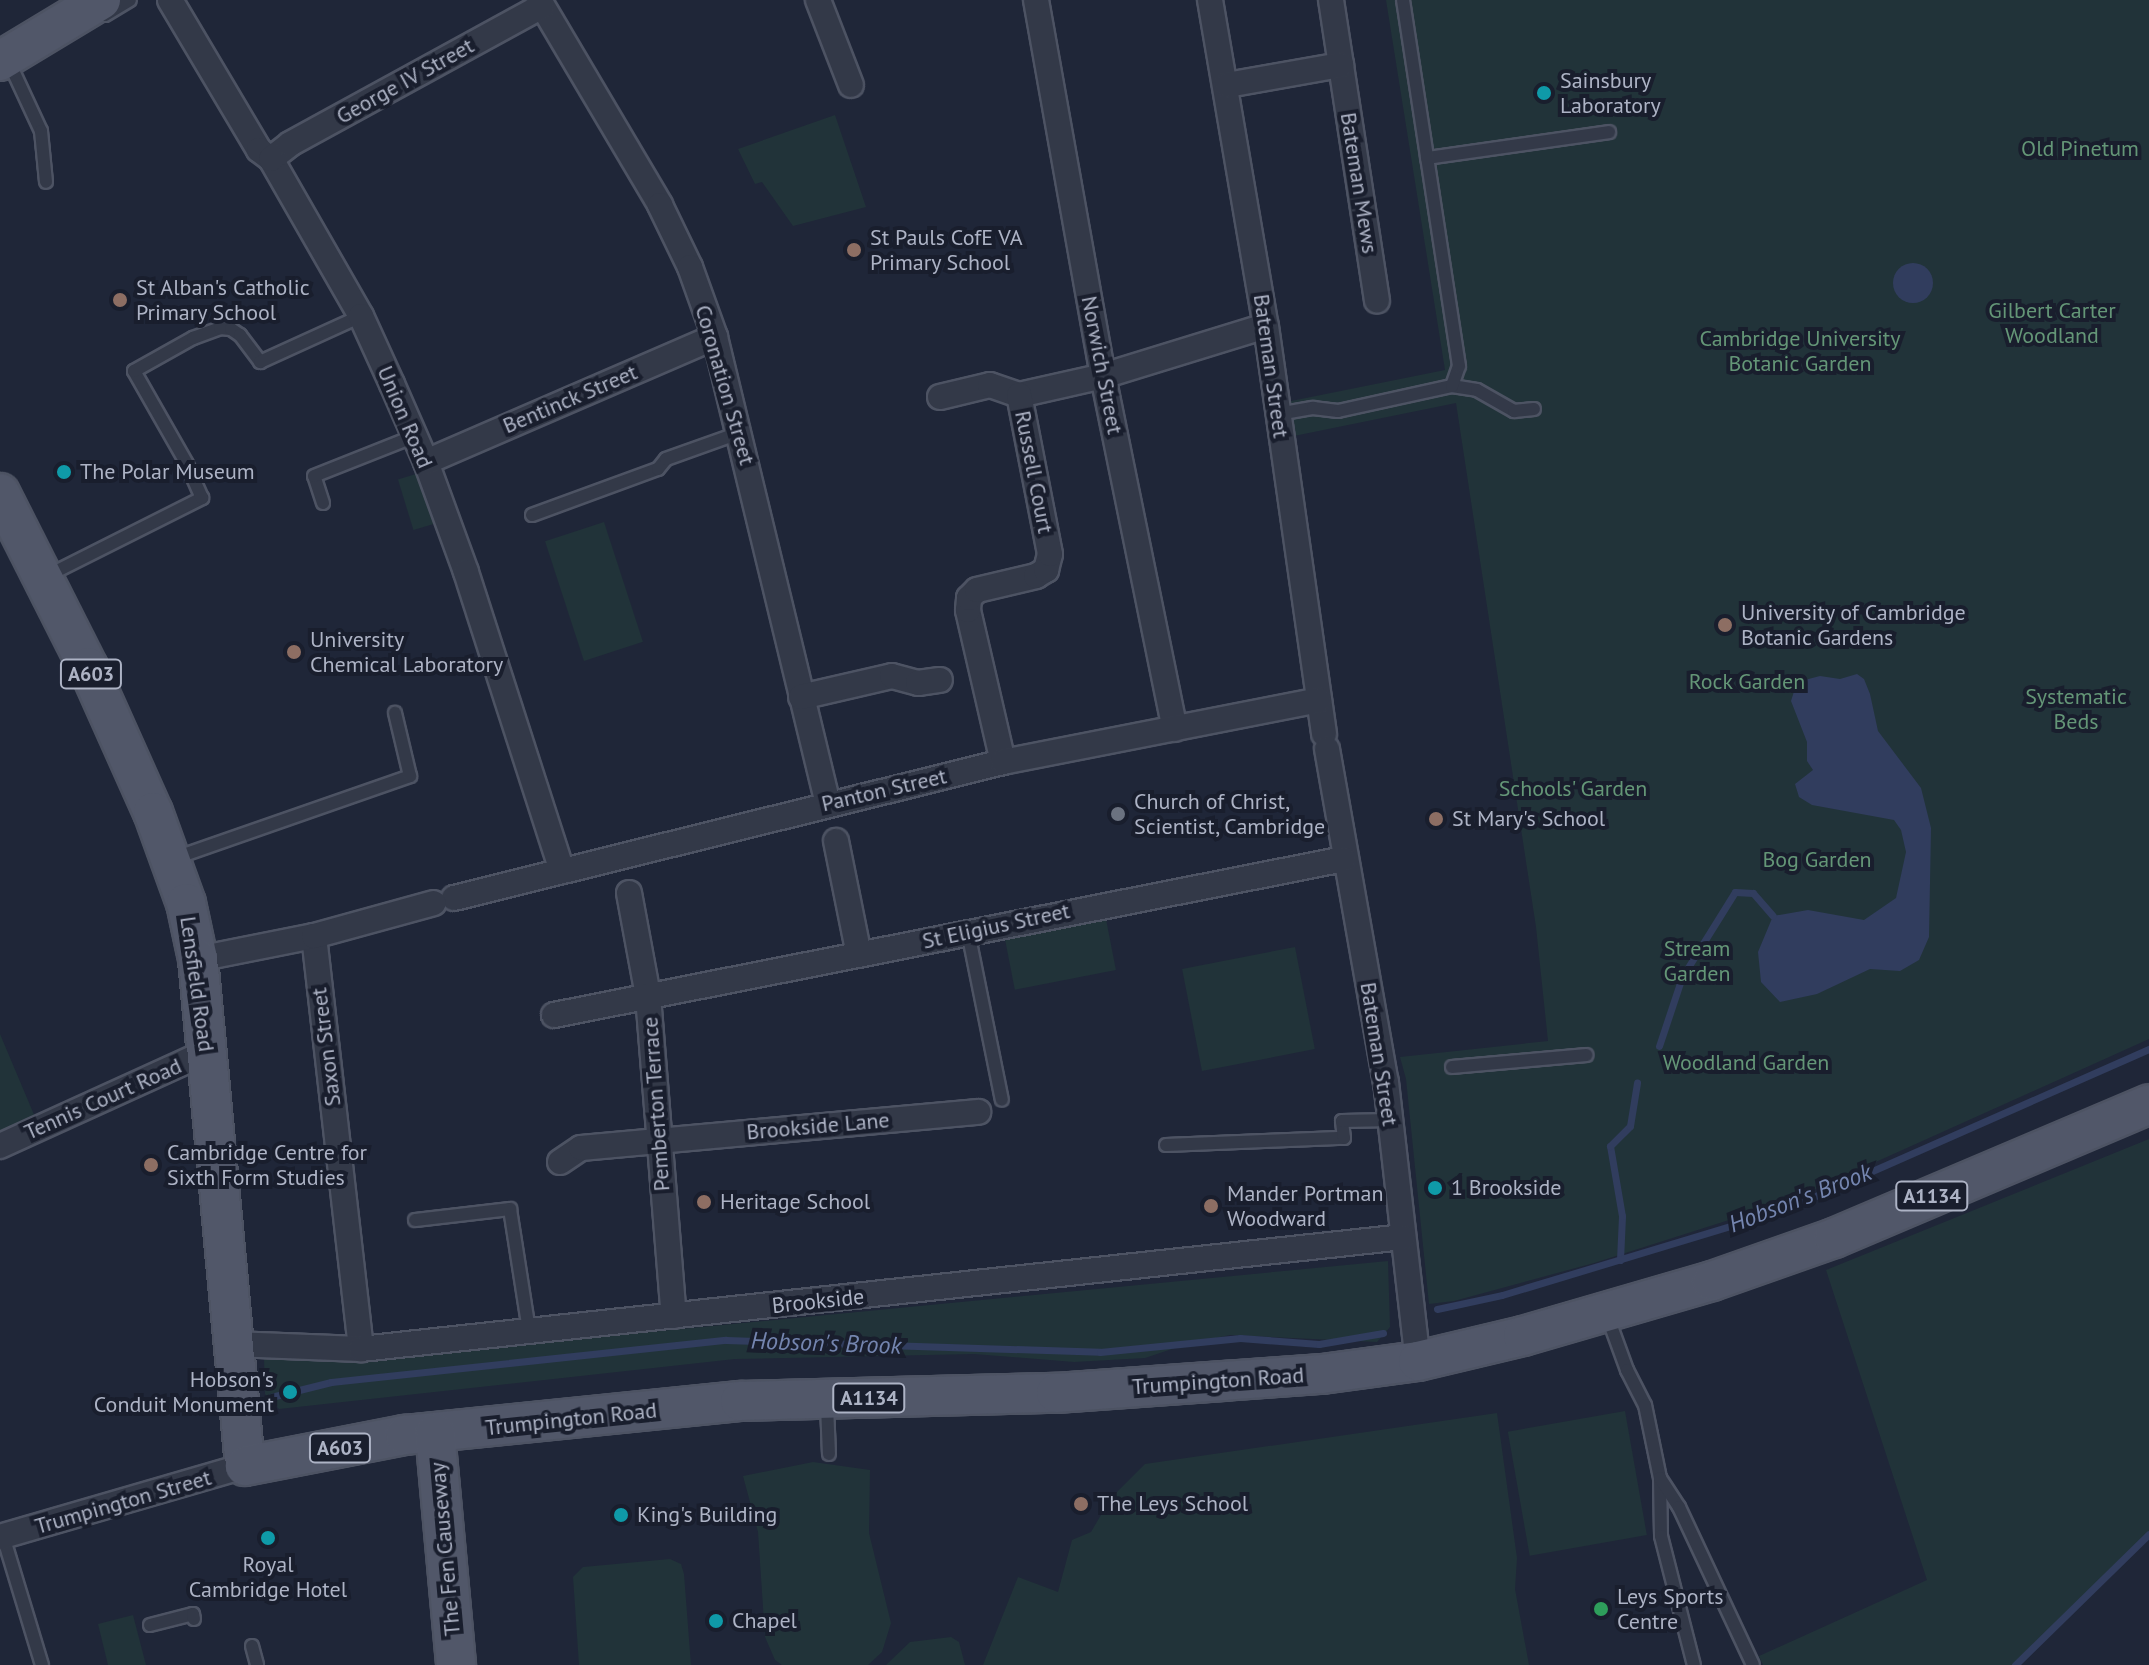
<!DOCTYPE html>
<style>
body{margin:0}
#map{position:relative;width:2149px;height:1665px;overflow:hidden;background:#1f2638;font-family:"PT Sans",sans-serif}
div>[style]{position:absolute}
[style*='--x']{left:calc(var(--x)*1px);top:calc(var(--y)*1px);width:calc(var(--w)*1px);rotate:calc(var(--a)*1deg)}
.green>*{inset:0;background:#213339;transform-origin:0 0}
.water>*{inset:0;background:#313d5e}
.round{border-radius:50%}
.stream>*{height:7px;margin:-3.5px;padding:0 3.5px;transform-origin:3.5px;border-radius:3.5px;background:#313d5e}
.roads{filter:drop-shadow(2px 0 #4d5363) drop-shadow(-2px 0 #4d5363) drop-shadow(0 2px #4d5363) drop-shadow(0 -2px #4d5363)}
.service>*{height:12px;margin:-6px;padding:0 6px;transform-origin:6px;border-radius:6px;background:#333948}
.minor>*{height:24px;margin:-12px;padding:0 12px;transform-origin:12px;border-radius:12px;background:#333948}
.primary>*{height:38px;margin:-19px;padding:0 19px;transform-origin:19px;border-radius:19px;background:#515769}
.dots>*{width:22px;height:22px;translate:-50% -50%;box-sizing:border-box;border:4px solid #191e2d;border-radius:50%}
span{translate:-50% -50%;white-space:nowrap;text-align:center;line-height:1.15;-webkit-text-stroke:8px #191e2d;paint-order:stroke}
.shield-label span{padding:2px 6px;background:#191e2d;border:2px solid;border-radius:6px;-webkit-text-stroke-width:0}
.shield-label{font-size:20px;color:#adb3c5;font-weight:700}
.poi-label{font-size:22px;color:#adb3c5}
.left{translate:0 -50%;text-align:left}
.right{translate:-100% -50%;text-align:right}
.street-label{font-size:22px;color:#adb3c5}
.park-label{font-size:22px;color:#649677}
.water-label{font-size:24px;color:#7485af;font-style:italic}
</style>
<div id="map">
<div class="green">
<div style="clip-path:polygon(1386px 0,2149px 0,2149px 1039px,1789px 1201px,1594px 1263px,1454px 1301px,1429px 1304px,1406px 1079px,1400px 1057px,1548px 1041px,1536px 927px,1456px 403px,1289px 437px,1286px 402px,1445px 370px)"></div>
<div style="clip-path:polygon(835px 115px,866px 207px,793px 226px,762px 182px,755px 184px,738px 149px)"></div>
<div style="left:419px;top:473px;width:53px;height:22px;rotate:73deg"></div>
<div style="left:604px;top:522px;width:126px;height:62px;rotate:72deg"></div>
<div style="left:1106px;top:919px;width:52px;height:103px;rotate:79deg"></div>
<div style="left:1295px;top:947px;width:104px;height:115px;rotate:79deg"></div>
<div style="clip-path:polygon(0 1034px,35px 1117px,0 1134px)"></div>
<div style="clip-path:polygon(2149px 1139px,2149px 1531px,2020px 1665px,1763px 1665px,1759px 1656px,1927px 1580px,1826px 1270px)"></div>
<div style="clip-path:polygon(1388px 1261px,1390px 1327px,1377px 1342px,1230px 1335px,1187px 1344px,1145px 1358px,1074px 1362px,974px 1354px,735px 1359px,279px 1409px,265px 1394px,264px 1358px,359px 1360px)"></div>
<div style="left:1625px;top:1411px;width:126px;height:119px;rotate:80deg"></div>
<div style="clip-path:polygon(1497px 1413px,1517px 1558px,1515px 1589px,1529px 1665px,983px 1665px,1018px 1577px,1058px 1592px,1072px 1540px,1091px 1532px,1111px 1498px,1145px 1464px)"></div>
<div style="clip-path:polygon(813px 1462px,870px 1470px,869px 1533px,891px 1623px,882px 1652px,868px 1665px,782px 1665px,775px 1660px,765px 1637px,758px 1532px,743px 1476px)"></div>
<div style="clip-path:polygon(670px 1559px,681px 1564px,684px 1574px,691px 1665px,579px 1665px,573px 1577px,583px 1567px)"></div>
<div style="clip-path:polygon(133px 1615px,146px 1665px,108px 1665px,98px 1624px)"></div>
<div style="clip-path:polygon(951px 1637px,959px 1642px,965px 1665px,886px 1665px,910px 1642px)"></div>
</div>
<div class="water">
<div class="round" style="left:1893px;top:263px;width:40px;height:40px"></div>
<div style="clip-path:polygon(1857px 674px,1864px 679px,1870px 694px,1878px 731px,1921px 788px,1931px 828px,1929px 937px,1919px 960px,1900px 971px,1870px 969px,1817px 994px,1780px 1002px,1761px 982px,1758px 952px,1773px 916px,1808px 910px,1864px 920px,1896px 898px,1906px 852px,1901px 830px,1894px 820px,1812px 805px,1799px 797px,1795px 784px,1813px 770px,1807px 761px,1807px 742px,1791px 701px,1797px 682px,1820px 676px,1840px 679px)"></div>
</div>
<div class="stream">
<div style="--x:1659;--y:1046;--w:73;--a:-71.6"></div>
<div style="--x:1682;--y:977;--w:100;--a:-58.1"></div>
<div style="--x:1735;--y:892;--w:18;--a:3"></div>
<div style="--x:1753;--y:893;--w:30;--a:49"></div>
<div style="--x:1620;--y:1260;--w:44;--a:-87.4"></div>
<div style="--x:1622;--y:1216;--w:71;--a:-99.7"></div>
<div style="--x:1610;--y:1146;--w:28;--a:-45"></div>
<div style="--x:1630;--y:1126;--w:44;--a:-80.8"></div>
<div style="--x:1437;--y:1309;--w:66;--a:-12.2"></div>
<div style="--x:1502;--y:1295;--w:297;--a:-16.8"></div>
<div style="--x:1786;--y:1209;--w:397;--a:-23.8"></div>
<div style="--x:271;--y:1397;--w:62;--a:-14"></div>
<div style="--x:331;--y:1382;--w:397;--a:-6.1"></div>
<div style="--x:726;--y:1340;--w:374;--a:1.8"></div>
<div style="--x:1100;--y:1352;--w:141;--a:-5.7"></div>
<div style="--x:1240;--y:1338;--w:79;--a:4.3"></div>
<div style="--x:1319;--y:1344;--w:65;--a:-9.8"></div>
<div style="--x:2015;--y:1665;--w:187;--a:-44.4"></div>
</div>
<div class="roads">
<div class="service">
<div style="--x:105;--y:15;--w:29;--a:-31"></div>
<div style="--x:8;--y:60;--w:78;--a:65.1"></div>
<div style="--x:41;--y:131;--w:51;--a:84.4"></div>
<div style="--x:1427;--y:158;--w:184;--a:-8.1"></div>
<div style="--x:1452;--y:386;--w:25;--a:9"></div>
<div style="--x:1477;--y:390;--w:43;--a:29.6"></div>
<div style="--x:1514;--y:411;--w:20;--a:-6"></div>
<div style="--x:1278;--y:414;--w:36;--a:-10"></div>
<div style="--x:1313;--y:408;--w:25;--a:7"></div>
<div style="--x:1338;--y:411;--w:117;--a:-12.4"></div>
<div style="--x:1452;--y:386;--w:21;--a:-71"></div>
<div style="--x:1459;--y:366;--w:370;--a:-98.7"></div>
<div style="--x:323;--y:503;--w:28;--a:-108"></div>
<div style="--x:314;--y:476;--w:109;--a:-21.6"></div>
<div style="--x:532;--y:515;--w:134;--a:-20.1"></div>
<div style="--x:658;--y:469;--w:13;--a:-51"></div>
<div style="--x:666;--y:459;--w:77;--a:-19.6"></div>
<div style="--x:47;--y:576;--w:174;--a:-26.7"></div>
<div style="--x:202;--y:498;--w:37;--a:-114"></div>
<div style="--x:187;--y:464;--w:107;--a:-119.7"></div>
<div style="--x:134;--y:371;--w:68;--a:-29.2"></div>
<div style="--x:193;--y:338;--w:29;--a:-20"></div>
<div style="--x:220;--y:328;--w:11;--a:5"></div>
<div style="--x:231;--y:329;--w:11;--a:34"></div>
<div style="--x:240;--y:335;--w:34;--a:53"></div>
<div style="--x:260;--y:362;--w:111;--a:-24.5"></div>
<div style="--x:175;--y:858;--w:249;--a:-19.2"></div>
<div style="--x:410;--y:776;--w:65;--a:-103.4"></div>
<div style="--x:968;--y:932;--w:171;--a:78.6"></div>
<div style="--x:1452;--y:1067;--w:135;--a:-5.1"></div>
<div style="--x:1166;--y:1145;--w:178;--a:-2.3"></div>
<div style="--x:1344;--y:1138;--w:17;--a:-97"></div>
<div style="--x:1342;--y:1121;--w:49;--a:-1.2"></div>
<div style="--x:415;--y:1220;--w:96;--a:-6.6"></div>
<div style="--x:510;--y:1209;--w:123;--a:81.1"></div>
<div style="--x:1607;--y:1315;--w:59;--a:70"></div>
<div style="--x:1627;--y:1370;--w:39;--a:63"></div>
<div style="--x:1645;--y:1405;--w:75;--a:78.4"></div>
<div style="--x:1660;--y:1478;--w:58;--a:89"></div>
<div style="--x:1661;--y:1536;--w:133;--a:75.7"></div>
<div style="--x:827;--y:1405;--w:49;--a:87.7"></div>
<div style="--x:1660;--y:1478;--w:35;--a:57"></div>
<div style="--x:1679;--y:1507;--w:174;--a:64.9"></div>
<div style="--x:3;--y:1536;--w:135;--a:73.2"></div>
<div style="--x:150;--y:1625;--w:44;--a:-14.3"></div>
<div style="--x:193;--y:1614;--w:5;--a:79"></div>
<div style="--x:252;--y:1646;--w:20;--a:75"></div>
</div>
<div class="minor">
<div style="--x:170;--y:0;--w:174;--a:59.3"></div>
<div style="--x:259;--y:150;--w:15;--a:37"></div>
<div style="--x:271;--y:159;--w:181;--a:60.2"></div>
<div style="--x:361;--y:316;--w:75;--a:65.5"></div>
<div style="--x:392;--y:384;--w:85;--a:66.4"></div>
<div style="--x:426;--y:462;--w:117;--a:70"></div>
<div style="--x:466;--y:572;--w:314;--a:72.2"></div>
<div style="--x:539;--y:0;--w:238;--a:59.4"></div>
<div style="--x:660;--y:205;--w:69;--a:64.2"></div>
<div style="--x:690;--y:267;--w:74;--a:70.3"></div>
<div style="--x:715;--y:337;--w:480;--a:76.4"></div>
<div style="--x:818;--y:0;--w:91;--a:68.8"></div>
<div style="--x:1036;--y:0;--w:382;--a:79.9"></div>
<div style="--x:1103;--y:376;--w:360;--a:78.5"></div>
<div style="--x:1210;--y:0;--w:331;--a:80.3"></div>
<div style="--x:1266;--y:326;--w:412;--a:81.9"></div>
<div style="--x:1331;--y:0;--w:304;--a:81.3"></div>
<div style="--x:1227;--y:85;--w:116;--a:-10"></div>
<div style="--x:271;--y:159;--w:24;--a:-38"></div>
<div style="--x:290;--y:144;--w:287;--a:-28.7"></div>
<div style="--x:1019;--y:395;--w:86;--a:-12.7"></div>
<div style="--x:1103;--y:376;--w:170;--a:-17.1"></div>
<div style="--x:940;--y:397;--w:51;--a:-13.5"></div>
<div style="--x:990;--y:385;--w:31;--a:19"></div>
<div style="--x:426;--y:462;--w:315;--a:-23.4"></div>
<div style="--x:801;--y:697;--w:93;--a:-13"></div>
<div style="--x:892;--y:676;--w:27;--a:15"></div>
<div style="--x:918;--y:683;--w:22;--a:-8"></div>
<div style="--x:1327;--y:749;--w:338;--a:80"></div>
<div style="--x:1386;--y:1082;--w:281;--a:83.5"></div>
<div style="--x:1003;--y:762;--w:156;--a:-103"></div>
<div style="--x:968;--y:610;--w:12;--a:-85"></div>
<div style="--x:969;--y:598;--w:11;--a:-45"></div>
<div style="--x:977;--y:590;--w:61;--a:-13.3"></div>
<div style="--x:1036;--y:576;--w:12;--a:-31"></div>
<div style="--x:1046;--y:570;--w:16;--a:-76"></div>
<div style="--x:1050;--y:554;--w:162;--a:-101"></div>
<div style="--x:836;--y:841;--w:116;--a:78.6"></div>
<div style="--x:629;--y:893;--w:105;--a:79.5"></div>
<div style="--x:648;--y:996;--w:321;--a:85.4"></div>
<div style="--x:454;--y:898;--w:566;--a:-13.91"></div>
<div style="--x:1003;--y:762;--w:322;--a:-11.1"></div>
<div style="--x:314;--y:936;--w:416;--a:83.5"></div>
<div style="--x:198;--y:959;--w:118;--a:-11.2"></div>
<div style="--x:314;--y:936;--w:124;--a:-15.4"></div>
<div style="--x:554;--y:1015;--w:805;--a:-11.17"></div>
<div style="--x:0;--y:1146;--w:226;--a:-24.5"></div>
<div style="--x:560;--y:1162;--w:25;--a:-34"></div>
<div style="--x:581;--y:1148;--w:399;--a:-5.2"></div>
<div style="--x:232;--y:1344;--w:129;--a:2.2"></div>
<div style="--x:361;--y:1349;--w:1048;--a:-6.13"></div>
<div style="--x:0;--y:1537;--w:255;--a:-16.2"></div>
</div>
<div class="primary">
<div style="--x:0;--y:61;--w:118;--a:-31.1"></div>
<div style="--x:0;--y:493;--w:195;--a:63.2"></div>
<div style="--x:88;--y:667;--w:159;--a:65.9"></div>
<div style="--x:153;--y:812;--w:97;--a:70.1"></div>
<div style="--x:186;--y:903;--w:57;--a:77.9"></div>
<div style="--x:198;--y:959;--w:509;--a:84.7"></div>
<div style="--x:245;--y:1466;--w:163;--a:-11"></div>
<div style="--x:405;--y:1435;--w:337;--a:-5.8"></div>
<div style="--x:740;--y:1401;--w:316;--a:-1.5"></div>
<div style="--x:1056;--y:1393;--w:267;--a:-4.1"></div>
<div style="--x:1322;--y:1374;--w:97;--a:-7.7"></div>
<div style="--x:1418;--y:1361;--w:108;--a:-13.4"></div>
<div style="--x:1523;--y:1336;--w:197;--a:-16.2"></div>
<div style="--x:1712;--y:1281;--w:129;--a:-19.4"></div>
<div style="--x:1834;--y:1238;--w:342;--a:-23"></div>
<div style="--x:435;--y:1433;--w:233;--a:84.8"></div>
</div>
</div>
<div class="dots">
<div style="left:1544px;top:93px;background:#0f9aa8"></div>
<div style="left:854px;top:250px;background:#8d6e63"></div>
<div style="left:120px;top:300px;background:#8d6e63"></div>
<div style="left:64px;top:472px;background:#0f9aa8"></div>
<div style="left:1725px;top:625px;background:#8d6e63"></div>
<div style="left:294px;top:652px;background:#8d6e63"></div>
<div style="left:1118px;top:814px;background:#6b7280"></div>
<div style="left:1436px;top:819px;background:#8d6e63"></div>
<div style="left:151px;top:1165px;background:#8d6e63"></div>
<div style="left:1435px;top:1188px;background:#0f9aa8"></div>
<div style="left:704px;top:1202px;background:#8d6e63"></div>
<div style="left:1211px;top:1206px;background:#8d6e63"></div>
<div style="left:290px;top:1392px;background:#0f9aa8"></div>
<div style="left:1081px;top:1504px;background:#8d6e63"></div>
<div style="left:621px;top:1515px;background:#0f9aa8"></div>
<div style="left:268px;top:1538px;background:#0f9aa8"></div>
<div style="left:1601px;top:1609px;background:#2e9e5b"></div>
<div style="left:716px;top:1621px;background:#0f9aa8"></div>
</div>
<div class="shield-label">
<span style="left:91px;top:674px">A603</span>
<span style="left:1932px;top:1196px">A1134</span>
<span style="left:869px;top:1398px">A1134</span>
<span style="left:340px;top:1448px">A603</span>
</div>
<div class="poi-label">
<span class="left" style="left:1560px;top:93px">Sainsbury<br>Laboratory</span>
<span class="left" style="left:870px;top:250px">St Pauls CofE VA<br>Primary School</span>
<span class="left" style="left:136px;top:300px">St Alban's Catholic<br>Primary School</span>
<span class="left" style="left:80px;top:472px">The Polar Museum</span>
<span class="left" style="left:1741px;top:625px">University of Cambridge<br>Botanic Gardens</span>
<span class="left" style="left:310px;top:652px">University<br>Chemical Laboratory</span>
<span class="left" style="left:1134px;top:814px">Church of Christ,<br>Scientist, Cambridge</span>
<span class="left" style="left:1452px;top:819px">St Mary's School</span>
<span class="left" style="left:167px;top:1165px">Cambridge Centre for<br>Sixth Form Studies</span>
<span class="left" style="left:1451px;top:1188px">1 Brookside</span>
<span class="left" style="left:1227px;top:1206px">Mander Portman<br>Woodward</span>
<span class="left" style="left:720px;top:1202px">Heritage School</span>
<span class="right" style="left:274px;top:1392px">Hobson's<br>Conduit Monument</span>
<span class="left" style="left:1097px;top:1504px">The Leys School</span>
<span class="left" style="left:637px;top:1515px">King's Building</span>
<span style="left:268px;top:1577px">Royal<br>Cambridge Hotel</span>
<span class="left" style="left:1617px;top:1609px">Leys Sports<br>Centre</span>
<span class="left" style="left:732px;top:1621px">Chapel</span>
</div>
<div class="street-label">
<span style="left:405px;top:81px;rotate:-29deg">George IV Street</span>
<span style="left:1359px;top:183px;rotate:81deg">Bateman Mews</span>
<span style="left:1102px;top:365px;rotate:79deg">Norwich Street</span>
<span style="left:1271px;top:366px;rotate:82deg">Bateman Street</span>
<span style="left:725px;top:385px;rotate:74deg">Coronation Street</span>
<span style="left:570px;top:399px;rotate:-23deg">Bentinck Street</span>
<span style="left:405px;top:417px;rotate:67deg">Union Road</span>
<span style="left:1034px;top:472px;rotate:79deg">Russell Court</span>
<span style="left:884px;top:790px;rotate:-13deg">Panton Street</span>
<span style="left:996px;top:926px;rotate:-12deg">St Eligius Street</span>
<span style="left:197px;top:984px;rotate:82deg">Lensfield Road</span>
<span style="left:326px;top:1047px;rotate:-97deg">Saxon Street</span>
<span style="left:1379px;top:1054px;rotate:81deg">Bateman Street</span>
<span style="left:103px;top:1099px;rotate:-24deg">Tennis Court Road</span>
<span style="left:656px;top:1104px;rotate:-94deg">Pemberton Terrace</span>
<span style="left:818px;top:1126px;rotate:-5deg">Brookside Lane</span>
<span style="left:818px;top:1301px;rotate:-6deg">Brookside</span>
<span style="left:1218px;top:1381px;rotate:-4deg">Trumpington Road</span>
<span style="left:571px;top:1419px;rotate:-6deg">Trumpington Road</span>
<span style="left:123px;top:1502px;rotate:-16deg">Trumpington Street</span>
<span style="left:445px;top:1549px;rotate:-95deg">The Fen Causeway</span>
</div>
<div class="park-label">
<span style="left:2080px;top:149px">Old Pinetum</span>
<span style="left:2052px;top:323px">Gilbert Carter<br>Woodland</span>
<span style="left:1800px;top:351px">Cambridge University<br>Botanic Garden</span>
<span style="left:1747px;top:682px">Rock Garden</span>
<span style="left:2076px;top:709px">Systematic<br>Beds</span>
<span style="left:1573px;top:789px">Schools' Garden</span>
<span style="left:1817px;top:860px">Bog Garden</span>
<span style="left:1697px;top:961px">Stream<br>Garden</span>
<span style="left:1746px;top:1063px">Woodland Garden</span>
</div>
<div class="water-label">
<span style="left:1800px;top:1198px;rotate:-21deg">Hobson's Brook</span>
<span style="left:826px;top:1343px;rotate:2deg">Hobson's Brook</span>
</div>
</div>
